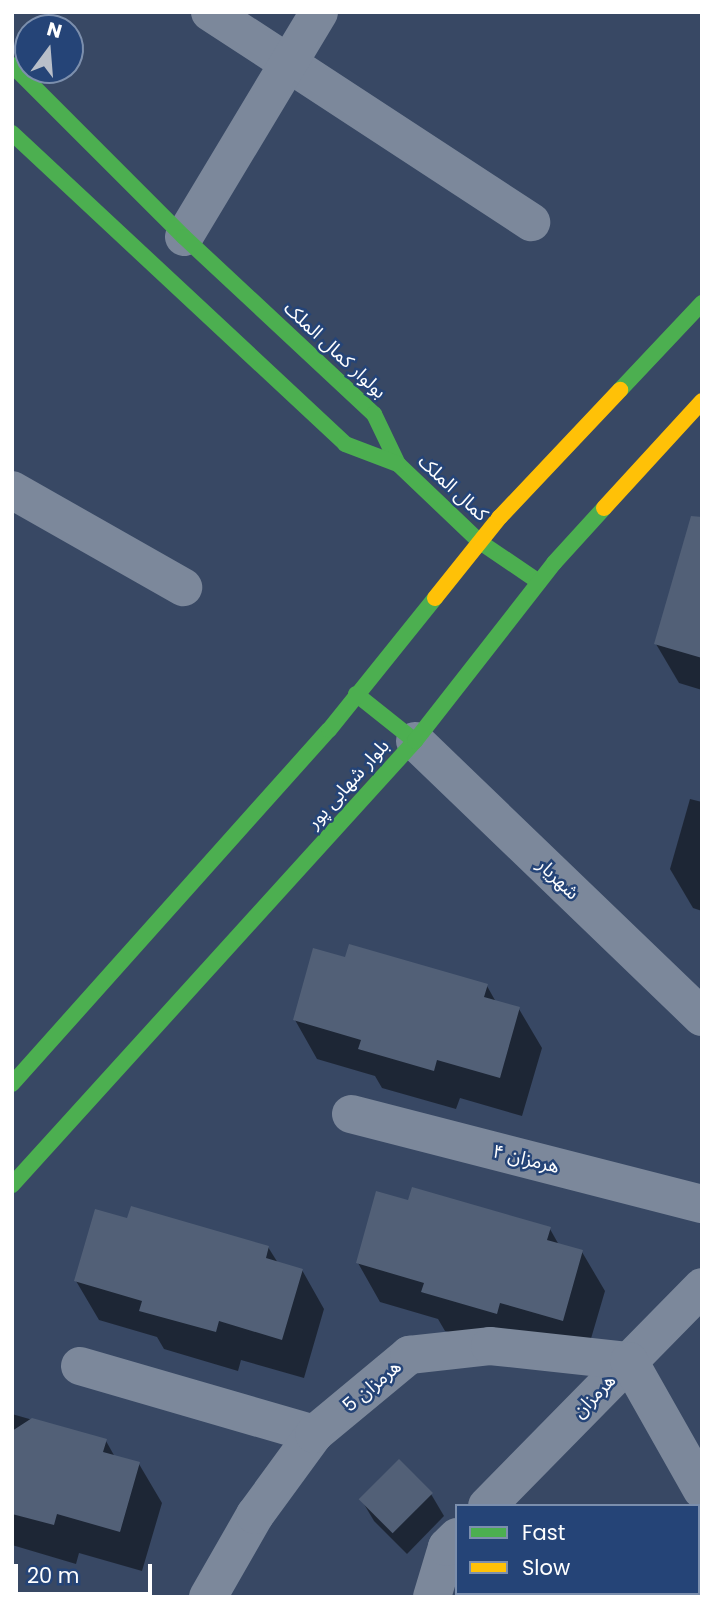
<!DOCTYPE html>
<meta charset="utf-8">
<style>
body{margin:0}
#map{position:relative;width:714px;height:1609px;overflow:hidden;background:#384864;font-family:Poppins,"Noto Sans Arabic",sans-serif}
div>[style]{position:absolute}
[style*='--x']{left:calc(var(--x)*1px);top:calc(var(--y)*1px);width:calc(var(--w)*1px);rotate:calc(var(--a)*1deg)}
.shadow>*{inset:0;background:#0007;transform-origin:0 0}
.building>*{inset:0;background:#526077;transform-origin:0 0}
.street>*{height:38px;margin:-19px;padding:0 19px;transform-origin:19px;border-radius:19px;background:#7c889b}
.fast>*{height:16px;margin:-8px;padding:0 8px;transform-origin:8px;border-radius:8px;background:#4caf50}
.slow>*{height:16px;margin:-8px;padding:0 8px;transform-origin:8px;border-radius:8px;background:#ffc107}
span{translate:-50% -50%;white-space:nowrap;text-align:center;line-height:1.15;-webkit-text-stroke:5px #254477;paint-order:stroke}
.street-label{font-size:19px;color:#fff}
.frame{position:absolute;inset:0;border:14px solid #fff;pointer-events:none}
.legend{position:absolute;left:455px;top:1504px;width:245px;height:91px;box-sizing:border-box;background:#254477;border:2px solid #7c8fad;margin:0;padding:9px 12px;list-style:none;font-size:21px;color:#fff}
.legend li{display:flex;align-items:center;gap:14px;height:35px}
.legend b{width:35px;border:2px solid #7c8fad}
.north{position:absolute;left:14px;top:14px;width:70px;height:70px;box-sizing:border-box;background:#254477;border:2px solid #7c8fad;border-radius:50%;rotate:16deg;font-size:19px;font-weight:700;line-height:28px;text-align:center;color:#fff}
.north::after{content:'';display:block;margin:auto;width:24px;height:32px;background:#b9bfc9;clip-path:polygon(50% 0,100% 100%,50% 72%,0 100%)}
.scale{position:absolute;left:14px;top:1564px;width:138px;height:32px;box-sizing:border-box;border:4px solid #fff;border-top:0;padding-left:9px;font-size:21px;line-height:24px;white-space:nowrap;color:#fff;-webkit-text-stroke:5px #254477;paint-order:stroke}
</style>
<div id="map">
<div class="shadow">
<div style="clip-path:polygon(702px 582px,702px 690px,679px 683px,656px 644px)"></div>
<div style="clip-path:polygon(690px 799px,702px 802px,702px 911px,693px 908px,670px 869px)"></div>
<div style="clip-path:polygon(346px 959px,487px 986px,496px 1002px,519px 1009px,542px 1048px,522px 1116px,460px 1098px,456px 1109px,382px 1088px,375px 1076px,317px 1059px,295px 1020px)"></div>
<div style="clip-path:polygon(409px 1202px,550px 1229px,559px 1245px,582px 1252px,605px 1291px,585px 1359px,519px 1352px,445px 1331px,438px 1319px,380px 1302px,358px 1263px)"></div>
<div style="clip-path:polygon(128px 1221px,268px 1247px,278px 1263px,302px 1270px,324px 1309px,304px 1378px,241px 1360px,238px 1371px,164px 1349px,157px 1337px,99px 1320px,76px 1281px)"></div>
<div style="clip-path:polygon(12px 1414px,106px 1441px,115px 1457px,139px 1464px,162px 1503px,142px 1571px,79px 1553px,76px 1564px,12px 1545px)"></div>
<div style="clip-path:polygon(431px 1494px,444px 1516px,407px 1554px,374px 1521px,361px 1499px)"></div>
<div style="left:512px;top:1593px;width:138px;height:4px"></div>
</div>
<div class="building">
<div style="clip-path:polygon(691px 516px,702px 517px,702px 658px,654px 644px)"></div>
<div style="clip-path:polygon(349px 944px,488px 984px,484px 997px,520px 1007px,500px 1078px,437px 1060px,434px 1071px,358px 1049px,361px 1040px,293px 1020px,313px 948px,345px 957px)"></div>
<div style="clip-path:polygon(412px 1187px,551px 1227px,547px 1240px,583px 1250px,563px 1321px,500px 1303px,497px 1314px,421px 1292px,424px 1283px,356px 1263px,376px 1191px,408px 1200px)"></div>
<div style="clip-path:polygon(131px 1206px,269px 1246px,266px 1258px,303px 1269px,282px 1340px,219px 1321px,216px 1332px,139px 1311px,142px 1301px,74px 1281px,95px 1209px,127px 1218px)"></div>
<div style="clip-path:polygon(32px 1418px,107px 1439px,103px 1452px,140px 1462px,120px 1532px,57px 1514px,54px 1525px,12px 1514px,12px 1431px)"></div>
<div style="left:399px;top:1459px;width:48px;height:57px;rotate:45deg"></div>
</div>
<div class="street">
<div style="--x:210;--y:12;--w:384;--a:33.2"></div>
<div style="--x:184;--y:237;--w:262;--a:-59"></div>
<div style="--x:12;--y:490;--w:197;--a:29.6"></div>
<div style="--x:415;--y:741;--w:398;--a:43.9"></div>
<div style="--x:351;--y:1114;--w:362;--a:14.4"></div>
<div style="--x:80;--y:1366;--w:244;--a:16.2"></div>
<div style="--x:487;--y:1506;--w:307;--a:-45.5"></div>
<div style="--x:208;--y:1597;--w:95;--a:-60.2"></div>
<div style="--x:255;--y:1515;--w:100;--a:-53.9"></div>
<div style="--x:314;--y:1434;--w:124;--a:-39.7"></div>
<div style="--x:409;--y:1355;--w:81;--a:-6.3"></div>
<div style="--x:490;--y:1346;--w:140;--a:6.2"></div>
<div style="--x:629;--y:1361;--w:148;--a:60.5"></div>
<div style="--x:432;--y:1597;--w:52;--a:-73.3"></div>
<div style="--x:447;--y:1547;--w:14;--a:-45"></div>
</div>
<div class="fast">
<div style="--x:12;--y:65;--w:243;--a:45"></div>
<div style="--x:184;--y:237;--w:260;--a:43"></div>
<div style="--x:374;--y:414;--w:55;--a:64.4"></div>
<div style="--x:398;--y:464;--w:113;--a:43.6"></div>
<div style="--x:480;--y:542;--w:71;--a:34.1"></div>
<div style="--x:12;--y:133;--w:456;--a:43"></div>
<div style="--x:345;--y:444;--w:57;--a:20.7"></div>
<div style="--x:620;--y:390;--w:120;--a:-46.7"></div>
<div style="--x:356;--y:694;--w:75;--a:38.5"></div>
<div style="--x:12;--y:1084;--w:475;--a:-48.2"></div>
<div style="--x:329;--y:730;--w:169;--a:-51.2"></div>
<div style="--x:12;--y:1185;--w:600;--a:-47.77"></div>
<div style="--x:415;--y:741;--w:226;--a:-52"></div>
<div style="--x:554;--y:563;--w:74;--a:-47.7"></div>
</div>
<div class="slow">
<div style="--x:604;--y:508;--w:145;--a:-47.5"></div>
<div style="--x:435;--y:598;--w:104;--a:-51.3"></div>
<div style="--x:500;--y:517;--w:175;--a:-46.6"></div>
</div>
<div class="street-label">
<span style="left:335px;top:350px;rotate:43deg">بولوار کمال الملک</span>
<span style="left:453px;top:488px;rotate:43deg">کمال الملک</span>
<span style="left:348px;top:784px;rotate:-48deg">بلوار شهابی پور</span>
<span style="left:558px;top:879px;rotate:44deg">شهریار</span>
<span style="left:526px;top:1159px;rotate:14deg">هرمزان ۴</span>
<span style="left:372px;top:1386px;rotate:-40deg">هرمزان 5</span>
<span style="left:594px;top:1396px;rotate:-46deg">هرمزان</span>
</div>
<div class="frame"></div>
<ul class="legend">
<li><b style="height:9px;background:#4caf50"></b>Fast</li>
<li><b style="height:9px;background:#ffc107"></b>Slow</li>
</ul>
<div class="north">N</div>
<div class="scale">20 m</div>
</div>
